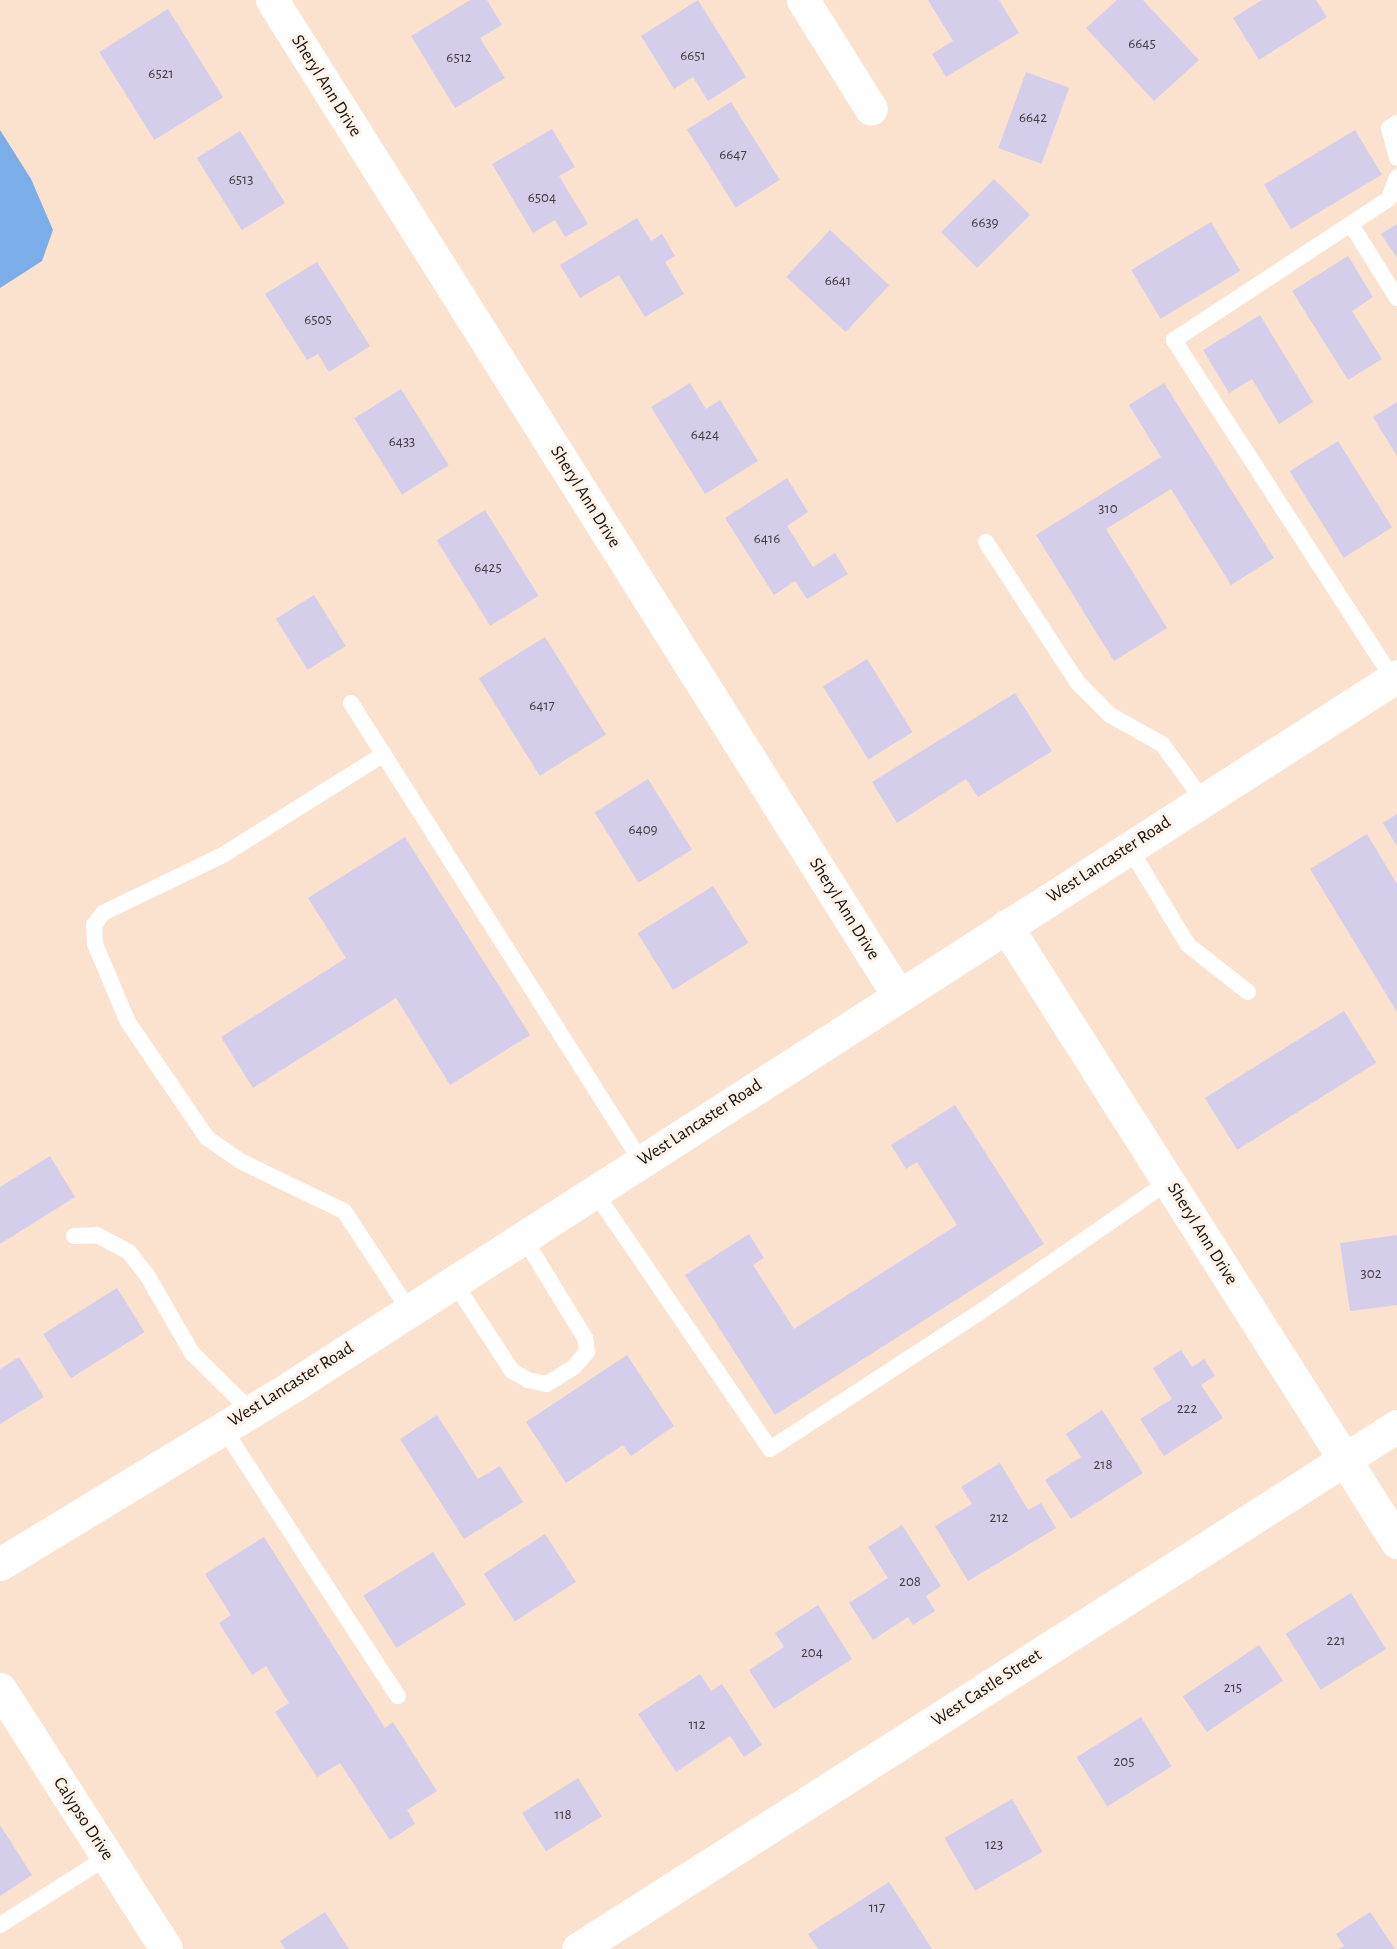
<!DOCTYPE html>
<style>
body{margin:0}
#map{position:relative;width:1397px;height:1949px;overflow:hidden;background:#fbe2ce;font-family:"Alegreya Sans",sans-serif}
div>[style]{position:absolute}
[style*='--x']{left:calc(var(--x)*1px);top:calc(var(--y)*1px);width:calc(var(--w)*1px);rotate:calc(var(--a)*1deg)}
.water>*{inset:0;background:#7baee9}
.building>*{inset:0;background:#d4ceea;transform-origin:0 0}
.service>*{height:16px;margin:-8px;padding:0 8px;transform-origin:8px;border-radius:8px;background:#fff}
.minor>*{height:33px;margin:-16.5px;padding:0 16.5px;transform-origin:16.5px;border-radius:16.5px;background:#fff}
.tertiary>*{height:33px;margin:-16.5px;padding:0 16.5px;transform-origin:16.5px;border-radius:16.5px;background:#fff}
span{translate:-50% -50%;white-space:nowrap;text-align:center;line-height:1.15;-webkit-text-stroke:6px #fdf3ea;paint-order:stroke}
.number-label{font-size:15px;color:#443c3f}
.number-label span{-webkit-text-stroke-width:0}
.street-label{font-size:18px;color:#140c06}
</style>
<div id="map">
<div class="water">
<div style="clip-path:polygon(0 130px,31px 179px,53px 230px,42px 261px,0 288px)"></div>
</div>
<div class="building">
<div style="clip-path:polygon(470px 0,487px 0,502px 25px,480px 38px,505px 78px,455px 108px,411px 36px)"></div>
<div style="clip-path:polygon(698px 0,746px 77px,708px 101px,693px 77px,674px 89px,641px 36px)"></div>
<div style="clip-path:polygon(928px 0,999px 0,1019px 33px,946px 77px,932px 54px,953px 41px)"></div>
<div style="clip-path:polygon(1117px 0,1143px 0,1199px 60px,1154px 101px,1086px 28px)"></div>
<div style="clip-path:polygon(1262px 0,1316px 0,1327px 17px,1259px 60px,1233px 18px)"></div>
<div style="left:168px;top:9px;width:104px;height:81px;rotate:58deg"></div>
<div style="left:1026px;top:72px;width:46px;height:81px;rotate:20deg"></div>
<div style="left:731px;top:102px;width:92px;height:52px;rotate:58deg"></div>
<div style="clip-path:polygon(552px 129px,575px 167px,559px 176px,588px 224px,565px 237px,555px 220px,533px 233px,492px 164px)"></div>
<div style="left:1355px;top:130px;width:52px;height:106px;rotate:59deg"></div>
<div style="left:240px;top:131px;width:85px;height:51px;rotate:58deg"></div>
<div style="left:994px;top:179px;width:51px;height:75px;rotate:45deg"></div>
<div style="clip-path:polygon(637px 218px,651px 241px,662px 234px,675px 256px,665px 262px,684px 294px,645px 317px,619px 275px,580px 298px,560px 265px)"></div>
<div style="left:1211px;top:222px;width:57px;height:93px;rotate:59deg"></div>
<div style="clip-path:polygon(1397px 224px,1397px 258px,1381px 234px)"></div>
<div style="left:830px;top:230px;width:81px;height:64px;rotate:43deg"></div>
<div style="clip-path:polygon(1348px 256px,1373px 297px,1352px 311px,1382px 359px,1348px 380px,1292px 291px)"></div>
<div style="clip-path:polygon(317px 262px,370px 346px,329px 372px,318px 354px,307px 360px,265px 294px)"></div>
<div style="clip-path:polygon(1260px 315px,1313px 402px,1279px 424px,1252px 379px,1229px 393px,1203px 350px)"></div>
<div style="clip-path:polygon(690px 383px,706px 409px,720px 400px,758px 461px,705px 494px,651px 407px)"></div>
<div style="clip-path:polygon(1164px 383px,1274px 558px,1231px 585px,1171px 489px,1106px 529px,1167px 628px,1114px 661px,1036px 535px,1161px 457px,1129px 405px)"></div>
<div style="left:401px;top:389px;width:90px;height:55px;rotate:58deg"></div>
<div style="clip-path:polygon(1397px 402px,1397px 456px,1373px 417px)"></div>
<div style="left:1338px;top:441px;width:102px;height:57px;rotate:58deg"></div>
<div style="clip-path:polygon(787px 478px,808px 512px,787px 526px,813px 567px,835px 553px,848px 574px,807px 599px,795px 581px,774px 595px,725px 518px)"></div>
<div style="left:485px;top:510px;width:101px;height:57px;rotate:58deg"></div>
<div style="left:314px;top:595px;width:60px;height:45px;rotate:58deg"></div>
<div style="left:545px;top:637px;width:115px;height:78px;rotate:58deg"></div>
<div style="left:867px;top:659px;width:86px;height:52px;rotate:58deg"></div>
<div style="clip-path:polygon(1015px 693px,1052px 751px,978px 797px,966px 779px,897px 823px,872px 782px)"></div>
<div style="left:648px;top:779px;width:83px;height:63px;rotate:58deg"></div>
<div style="clip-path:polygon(1397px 814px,1397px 846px,1383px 823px)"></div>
<div style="clip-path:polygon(1367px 834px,1397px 884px,1397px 1012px,1310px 869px)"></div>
<div style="clip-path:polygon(405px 837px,530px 1035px,450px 1085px,396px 998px,253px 1088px,221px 1037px,346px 958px,308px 898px)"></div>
<div style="left:713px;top:886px;width:67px;height:89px;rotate:58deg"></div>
<div style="left:1344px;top:1011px;width:61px;height:164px;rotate:58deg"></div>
<div style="clip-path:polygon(955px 1105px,1044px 1244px,775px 1415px,685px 1275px,749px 1234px,764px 1258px,753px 1265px,794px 1329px,957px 1225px,917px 1162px,906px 1169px,891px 1145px)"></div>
<div style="clip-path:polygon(50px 1156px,75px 1197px,0 1244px,0 1187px)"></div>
<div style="clip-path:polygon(1397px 1235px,1397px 1305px,1350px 1311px,1340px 1243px)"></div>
<div style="left:117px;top:1288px;width:52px;height:87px;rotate:58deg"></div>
<div style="clip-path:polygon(1181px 1350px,1192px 1367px,1204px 1359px,1215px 1376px,1201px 1385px,1223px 1418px,1164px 1456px,1140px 1419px,1172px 1399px,1153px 1368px)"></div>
<div style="clip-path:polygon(627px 1355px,674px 1426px,631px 1456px,623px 1445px,566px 1483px,526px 1422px)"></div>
<div style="clip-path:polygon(19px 1357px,44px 1397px,0 1424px,0 1369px)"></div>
<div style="clip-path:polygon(1102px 1410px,1143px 1473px,1071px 1519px,1045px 1480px,1081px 1457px,1066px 1434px)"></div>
<div style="clip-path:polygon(437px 1415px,478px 1479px,500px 1466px,523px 1502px,464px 1539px,400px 1439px)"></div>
<div style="clip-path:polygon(1000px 1463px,1028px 1510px,1041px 1503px,1056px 1528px,968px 1581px,935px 1526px,972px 1504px,961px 1487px)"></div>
<div style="clip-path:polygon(902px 1525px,941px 1586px,926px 1596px,935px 1611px,913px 1625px,908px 1617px,873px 1640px,849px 1603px,888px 1578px,868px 1547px)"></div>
<div style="left:545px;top:1534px;width:57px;height:73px;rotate:57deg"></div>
<div style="clip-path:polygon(264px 1537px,385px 1728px,393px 1722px,437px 1791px,407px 1810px,415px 1824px,390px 1840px,340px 1763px,317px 1777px,275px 1712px,289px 1703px,266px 1666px,252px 1675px,219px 1623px,231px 1615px,205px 1574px)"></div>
<div style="left:433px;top:1552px;width:62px;height:82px;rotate:58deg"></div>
<div style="left:1351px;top:1593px;width:66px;height:77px;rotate:58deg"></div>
<div style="clip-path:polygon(818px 1605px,852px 1659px,774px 1709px,749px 1670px,784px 1647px,775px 1633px)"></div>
<div style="left:1259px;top:1645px;width:43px;height:92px;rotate:56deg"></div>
<div style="clip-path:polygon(700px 1674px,711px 1691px,722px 1684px,762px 1745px,744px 1757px,730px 1736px,676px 1772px,638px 1714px)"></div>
<div style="left:1141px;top:1717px;width:58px;height:76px;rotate:58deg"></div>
<div style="left:578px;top:1778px;width:45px;height:66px;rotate:58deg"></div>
<div style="left:1012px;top:1799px;width:61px;height:78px;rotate:60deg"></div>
<div style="clip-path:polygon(0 1825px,32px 1875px,0 1896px)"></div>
<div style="clip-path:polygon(889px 1882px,932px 1949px,818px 1949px,808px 1934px)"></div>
<div style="clip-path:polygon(325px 1912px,349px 1949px,285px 1949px,280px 1941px)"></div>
<div style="clip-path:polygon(1370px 1912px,1395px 1949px,1338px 1949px,1344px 1946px,1336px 1934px)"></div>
</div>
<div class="service">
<div style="--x:1397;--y:123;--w:9;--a:148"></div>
<div style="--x:1389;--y:128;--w:31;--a:75"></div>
<div style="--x:1352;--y:226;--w:85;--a:58"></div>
<div style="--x:986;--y:542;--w:168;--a:56.9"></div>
<div style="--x:1078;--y:683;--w:45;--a:45"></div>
<div style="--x:1110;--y:715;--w:60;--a:29.1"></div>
<div style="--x:1162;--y:744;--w:69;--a:53.8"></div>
<div style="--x:1395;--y:682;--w:407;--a:-122.9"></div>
<div style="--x:1174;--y:340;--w:257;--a:-33.3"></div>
<div style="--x:1389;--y:199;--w:23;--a:-70"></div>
<div style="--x:351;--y:703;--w:542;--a:57.66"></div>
<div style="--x:384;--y:754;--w:190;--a:147.9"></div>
<div style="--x:223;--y:855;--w:133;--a:154.2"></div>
<div style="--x:103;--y:913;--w:15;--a:127"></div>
<div style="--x:94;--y:925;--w:19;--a:87"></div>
<div style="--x:95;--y:944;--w:85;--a:67.1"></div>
<div style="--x:128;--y:1022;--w:140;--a:55.7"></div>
<div style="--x:207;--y:1138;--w:42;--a:34.4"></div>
<div style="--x:242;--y:1162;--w:113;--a:25.7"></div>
<div style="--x:344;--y:1211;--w:118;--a:56.7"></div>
<div style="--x:1129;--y:847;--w:114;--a:59"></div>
<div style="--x:1188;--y:945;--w:76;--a:38.1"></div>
<div style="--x:594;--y:1191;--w:312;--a:55.7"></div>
<div style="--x:770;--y:1449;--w:254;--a:-33.1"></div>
<div style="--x:983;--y:1310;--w:225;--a:-34.7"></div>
<div style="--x:74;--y:1236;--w:23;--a:-2"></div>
<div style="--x:97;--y:1235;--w:36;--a:28"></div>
<div style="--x:129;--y:1252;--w:29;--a:52"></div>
<div style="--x:147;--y:1275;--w:90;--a:60"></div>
<div style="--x:192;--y:1353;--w:83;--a:44.5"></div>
<div style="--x:454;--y:1282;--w:106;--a:56.9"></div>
<div style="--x:512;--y:1371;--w:18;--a:29"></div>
<div style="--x:528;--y:1380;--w:19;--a:12"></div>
<div style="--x:547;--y:1384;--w:31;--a:-32"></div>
<div style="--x:573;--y:1368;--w:21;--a:-49"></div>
<div style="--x:587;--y:1352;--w:14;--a:-98"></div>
<div style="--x:585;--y:1338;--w:119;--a:-121.5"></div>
<div style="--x:223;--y:1428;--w:320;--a:56.9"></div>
<div style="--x:0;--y:1925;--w:127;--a:-32.4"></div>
</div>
<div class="minor">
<div style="--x:803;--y:0;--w:128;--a:58"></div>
<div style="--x:1006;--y:926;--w:730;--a:57.6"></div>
<div style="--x:0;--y:1689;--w:308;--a:57.4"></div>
<div style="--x:578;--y:1949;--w:972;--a:-32.56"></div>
</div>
<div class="tertiary">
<div style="--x:272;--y:0;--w:1176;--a:57.82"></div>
<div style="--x:0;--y:1564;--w:344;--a:-31.3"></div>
<div style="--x:294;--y:1385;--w:1311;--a:-32.73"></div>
</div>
<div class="number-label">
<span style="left:1142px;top:44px">6645</span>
<span style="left:693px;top:56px">6651</span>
<span style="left:459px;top:58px">6512</span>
<span style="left:161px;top:74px">6521</span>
<span style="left:1033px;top:118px">6642</span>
<span style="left:733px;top:155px">6647</span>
<span style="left:241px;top:180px">6513</span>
<span style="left:542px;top:198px">6504</span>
<span style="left:985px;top:223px">6639</span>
<span style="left:838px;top:281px">6641</span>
<span style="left:318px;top:320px">6505</span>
<span style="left:705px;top:435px">6424</span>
<span style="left:402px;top:442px">6433</span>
<span style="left:1108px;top:509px">310</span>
<span style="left:767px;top:539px">6416</span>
<span style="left:488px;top:568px">6425</span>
<span style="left:542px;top:706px">6417</span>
<span style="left:643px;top:830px">6409</span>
<span style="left:1371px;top:1274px">302</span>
<span style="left:1187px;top:1409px">222</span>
<span style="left:1103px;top:1465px">218</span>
<span style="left:999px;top:1518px">212</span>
<span style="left:910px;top:1582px">208</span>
<span style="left:1336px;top:1641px">221</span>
<span style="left:812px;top:1653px">204</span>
<span style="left:1233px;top:1688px">215</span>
<span style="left:697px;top:1725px">112</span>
<span style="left:1124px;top:1762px">205</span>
<span style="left:563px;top:1815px">118</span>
<span style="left:994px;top:1845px">123</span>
<span style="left:877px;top:1908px">117</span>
</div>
<div class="street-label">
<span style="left:326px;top:86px;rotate:58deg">Sheryl Ann Drive</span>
<span style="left:585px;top:497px;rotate:58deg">Sheryl Ann Drive</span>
<span style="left:1109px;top:860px;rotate:-33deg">West Lancaster Road</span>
<span style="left:844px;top:909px;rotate:58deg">Sheryl Ann Drive</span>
<span style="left:700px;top:1123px;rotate:-33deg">West Lancaster Road</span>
<span style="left:1202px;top:1234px;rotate:58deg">Sheryl Ann Drive</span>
<span style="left:291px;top:1385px;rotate:-32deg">West Lancaster Road</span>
<span style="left:987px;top:1688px;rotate:-33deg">West Castle Street</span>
<span style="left:83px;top:1819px;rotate:57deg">Calypso Drive</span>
</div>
</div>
